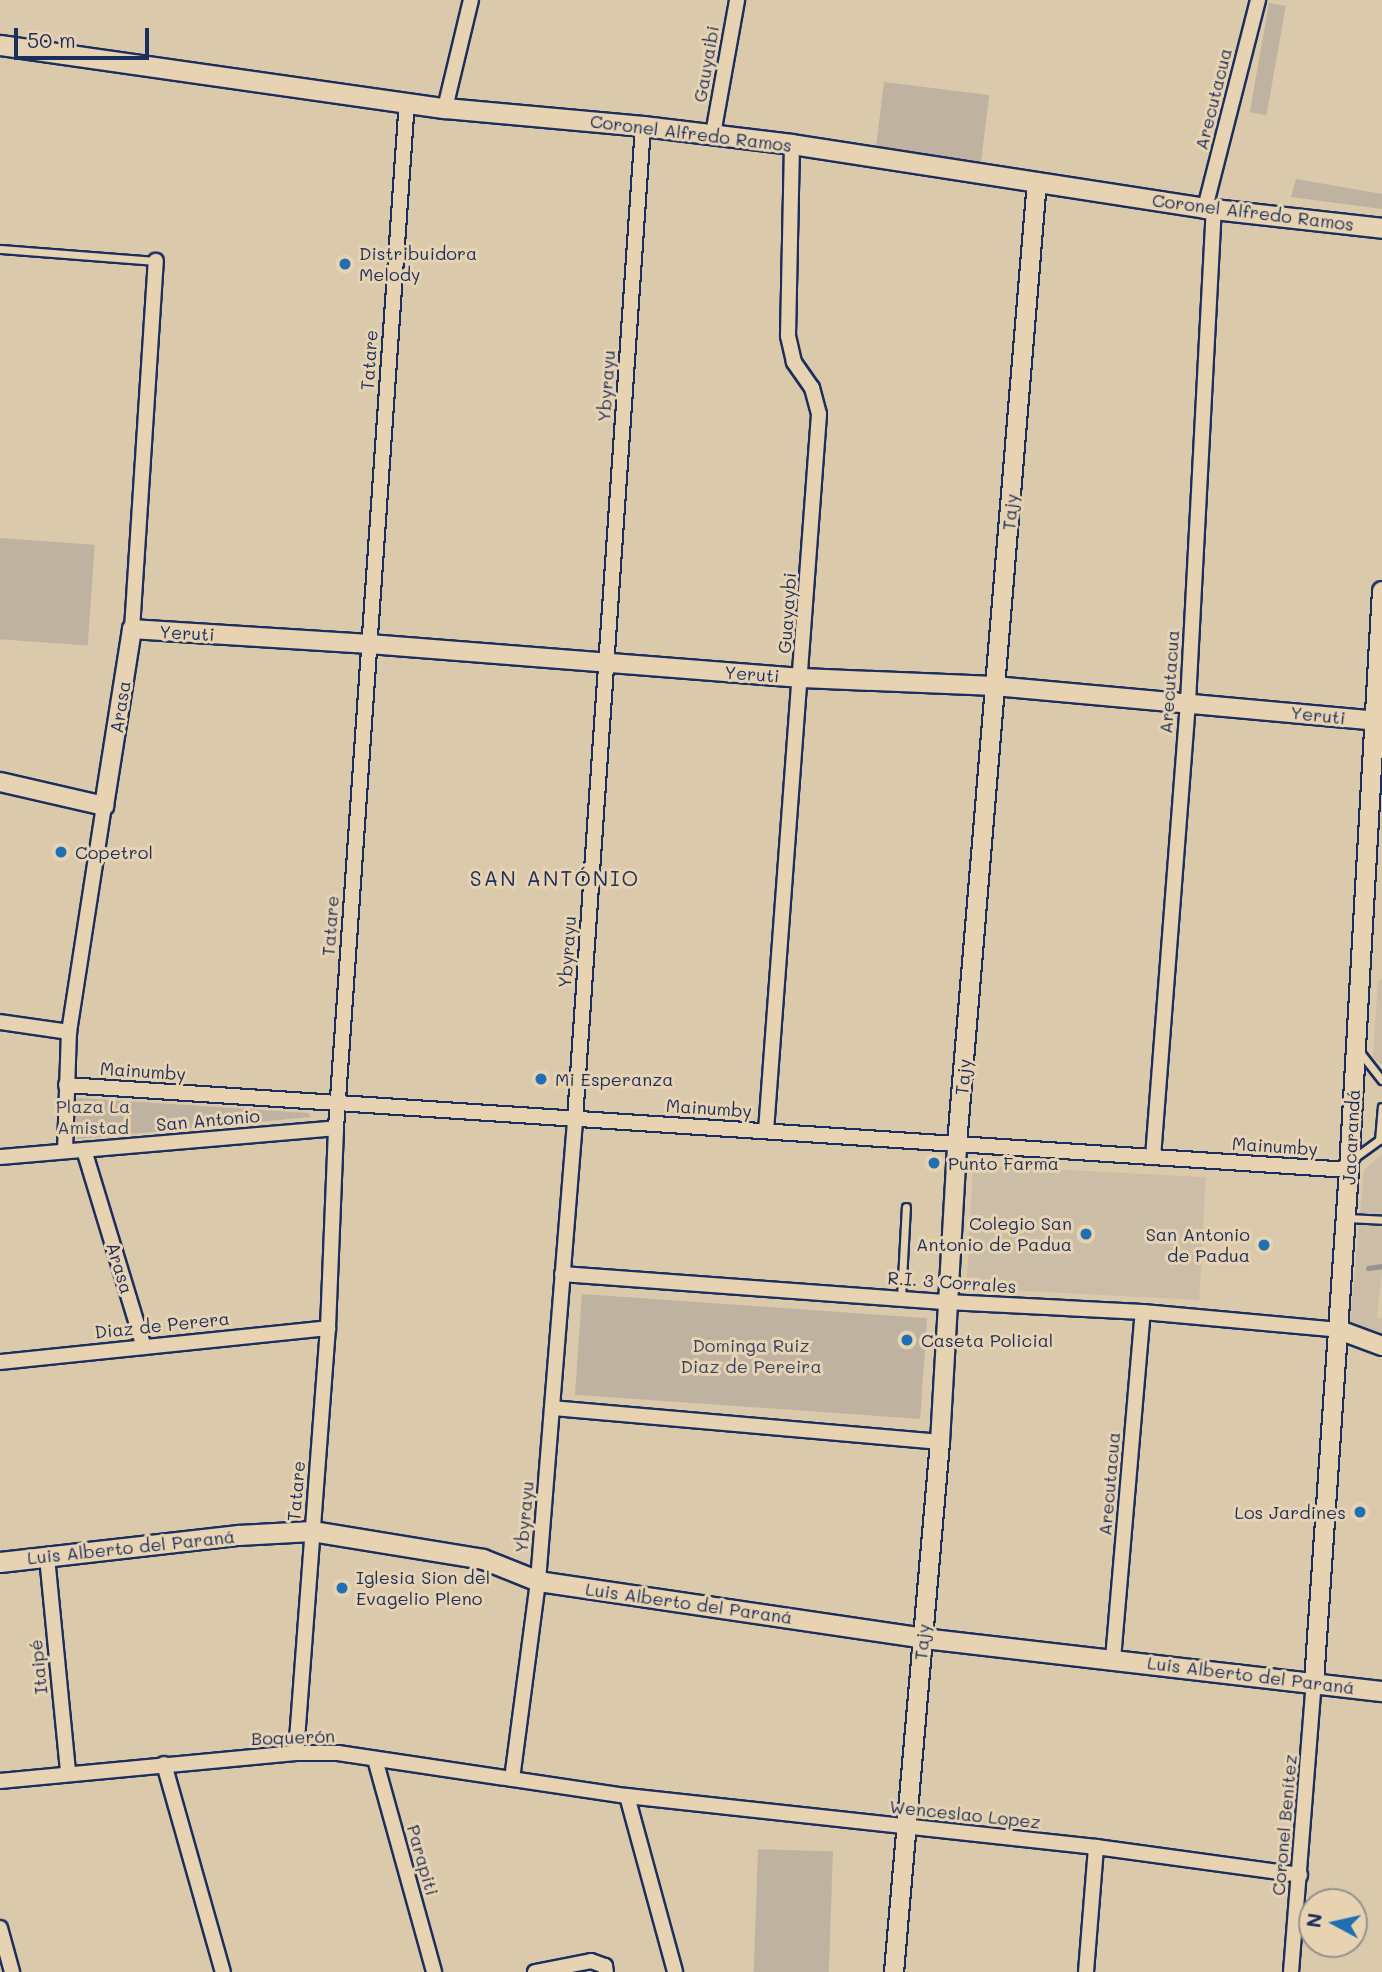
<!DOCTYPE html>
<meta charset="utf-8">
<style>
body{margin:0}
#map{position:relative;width:1382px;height:1972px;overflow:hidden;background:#dbc9ac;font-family:Mali,sans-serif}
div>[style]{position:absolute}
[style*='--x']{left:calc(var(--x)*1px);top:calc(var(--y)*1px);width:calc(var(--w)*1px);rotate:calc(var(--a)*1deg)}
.built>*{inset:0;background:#ccbda6;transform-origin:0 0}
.green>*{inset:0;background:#bfb2a1;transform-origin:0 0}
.stream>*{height:5px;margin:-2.5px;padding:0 2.5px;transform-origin:2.5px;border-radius:2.5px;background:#969291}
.roads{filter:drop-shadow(2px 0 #1b2f5e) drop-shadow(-2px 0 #1b2f5e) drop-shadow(0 2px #1b2f5e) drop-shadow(0 -2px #1b2f5e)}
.service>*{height:7px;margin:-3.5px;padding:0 3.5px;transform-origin:3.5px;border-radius:3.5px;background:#e7d3b1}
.minor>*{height:14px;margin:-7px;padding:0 7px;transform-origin:7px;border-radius:7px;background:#e7d3b1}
.tertiary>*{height:18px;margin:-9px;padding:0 9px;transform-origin:9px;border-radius:9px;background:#e7d3b1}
.secondary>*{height:19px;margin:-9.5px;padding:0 9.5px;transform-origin:9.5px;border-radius:9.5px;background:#e7d3b1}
.dots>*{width:19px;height:19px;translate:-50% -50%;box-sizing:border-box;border:4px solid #e7d3b1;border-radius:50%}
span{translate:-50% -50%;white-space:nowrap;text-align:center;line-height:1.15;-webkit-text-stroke:6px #e7d3b1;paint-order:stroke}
.street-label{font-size:18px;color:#1b2f5e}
.poi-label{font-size:18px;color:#1b2f5e}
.left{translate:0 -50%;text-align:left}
.right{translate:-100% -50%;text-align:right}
.park-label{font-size:18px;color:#344368}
.quarter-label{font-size:21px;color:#1b2f5e;letter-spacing:2px}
.north{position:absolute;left:1298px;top:1888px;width:70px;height:70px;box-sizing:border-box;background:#e7d3b1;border:2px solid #959190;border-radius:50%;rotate:278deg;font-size:19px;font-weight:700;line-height:28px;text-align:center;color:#1b2f5e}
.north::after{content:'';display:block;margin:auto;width:24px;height:32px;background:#1f6fb2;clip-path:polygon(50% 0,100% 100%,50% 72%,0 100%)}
.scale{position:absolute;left:14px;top:28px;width:135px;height:32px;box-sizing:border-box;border:4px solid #1b2f5e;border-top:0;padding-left:9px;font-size:21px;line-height:24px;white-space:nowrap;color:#1b2f5e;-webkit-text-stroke:5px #e7d3b1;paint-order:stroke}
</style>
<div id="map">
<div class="built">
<div style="clip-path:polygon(1382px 979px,1382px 1065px,1373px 1057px,1378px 981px)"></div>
<div style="clip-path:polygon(1382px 1154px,1382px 1271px,1377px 1317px,1382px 1319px,1382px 1340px,1355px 1332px,1350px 1323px,1364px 1170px)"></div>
<div style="left:973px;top:1165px;width:233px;height:123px;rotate:3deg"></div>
</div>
<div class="green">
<div style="left:1269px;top:3px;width:17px;height:111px;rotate:10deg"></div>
<div style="left:884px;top:82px;width:106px;height:67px;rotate:7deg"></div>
<div style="clip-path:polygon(1296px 179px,1382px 194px,1382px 209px,1291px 197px)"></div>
<div style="left:0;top:538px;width:95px;height:101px;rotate:4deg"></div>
<div style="clip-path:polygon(78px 1098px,308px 1113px,311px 1117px,77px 1139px,74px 1101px)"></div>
<div style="left:582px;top:1294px;width:346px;height:101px;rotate:4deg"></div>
<div style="left:758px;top:1849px;width:75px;height:123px;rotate:2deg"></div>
</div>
<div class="stream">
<div style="--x:1368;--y:1268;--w:14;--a:-8"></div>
</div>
<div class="roads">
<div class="service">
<div style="--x:0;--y:249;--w:156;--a:4.4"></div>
<div style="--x:1359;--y:1051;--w:37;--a:52"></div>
<div style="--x:1350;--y:1161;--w:36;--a:-36"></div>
<div style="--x:1379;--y:1140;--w:33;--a:-85"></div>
<div style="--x:1347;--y:1218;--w:35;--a:3"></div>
<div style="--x:901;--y:1298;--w:91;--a:-86.9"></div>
</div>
<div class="minor">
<div style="--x:445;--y:108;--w:111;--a:-76.5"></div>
<div style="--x:713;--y:134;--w:136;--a:-79.8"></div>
<div style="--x:1205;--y:208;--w:215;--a:-75.7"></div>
<div style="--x:132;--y:629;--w:369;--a:-86.3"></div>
<div style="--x:0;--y:1022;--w:70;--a:8.2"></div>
<div style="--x:66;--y:1085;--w:1286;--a:3.79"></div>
<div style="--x:766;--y:1131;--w:719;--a:-85.77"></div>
<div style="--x:819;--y:414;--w:27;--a:-105"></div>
<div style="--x:812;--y:388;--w:32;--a:-125"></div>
<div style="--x:794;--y:362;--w:27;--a:-103"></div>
<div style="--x:788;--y:336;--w:192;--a:-88.8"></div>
<div style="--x:84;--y:1150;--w:206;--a:73.1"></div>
<div style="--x:65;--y:1151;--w:119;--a:-88.1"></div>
<div style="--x:69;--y:1032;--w:229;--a:-81.2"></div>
<div style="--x:0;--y:1157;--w:337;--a:-4.9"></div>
<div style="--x:1153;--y:1157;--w:456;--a:-85.6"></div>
<div style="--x:1188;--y:702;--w:494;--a:-87"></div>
<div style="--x:562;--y:1274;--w:386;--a:4.2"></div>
<div style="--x:947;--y:1302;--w:196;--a:2.9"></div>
<div style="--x:1143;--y:1312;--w:197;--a:5.2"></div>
<div style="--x:0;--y:1362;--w:330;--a:-5.9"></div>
<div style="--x:552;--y:1408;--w:389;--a:5"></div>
<div style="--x:47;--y:1557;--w:217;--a:84.4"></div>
<div style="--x:1113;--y:1659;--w:348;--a:-85.1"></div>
<div style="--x:296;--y:1753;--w:426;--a:-85.7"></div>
<div style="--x:328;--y:1328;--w:200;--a:-87.7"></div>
<div style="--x:336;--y:1128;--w:1029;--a:-86.05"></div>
<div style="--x:375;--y:1759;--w:221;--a:74.5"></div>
<div style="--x:164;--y:1764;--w:216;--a:74.2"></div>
<div style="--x:512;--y:1779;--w:200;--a:-82.5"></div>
<div style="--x:538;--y:1581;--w:463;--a:-85.4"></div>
<div style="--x:575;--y:1119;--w:995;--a:-86.08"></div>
<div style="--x:0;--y:1781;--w:297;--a:-5.4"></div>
<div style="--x:296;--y:1753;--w:42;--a:0"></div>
<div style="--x:338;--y:1753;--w:292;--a:8.5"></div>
<div style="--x:627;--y:1796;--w:472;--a:6.2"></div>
<div style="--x:1096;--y:1847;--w:206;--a:7.8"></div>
<div style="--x:627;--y:1796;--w:182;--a:74.7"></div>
<div style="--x:0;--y:1928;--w:46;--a:74.7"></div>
<div style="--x:535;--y:1972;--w:57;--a:-11.1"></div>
<div style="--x:591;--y:1961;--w:15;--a:20"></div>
<div style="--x:605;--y:1966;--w:6;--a:81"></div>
<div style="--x:1086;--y:1972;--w:125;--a:-85.4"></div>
<div style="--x:1291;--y:1972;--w:291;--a:-85.5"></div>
</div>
<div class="tertiary">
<div style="--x:0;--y:782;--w:107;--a:13"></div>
<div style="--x:104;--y:806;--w:179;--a:-81"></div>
<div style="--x:132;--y:629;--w:237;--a:3.6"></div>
<div style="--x:369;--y:644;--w:434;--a:4.5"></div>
<div style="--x:802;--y:678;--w:193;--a:2.4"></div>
<div style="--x:995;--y:686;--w:379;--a:5.2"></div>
<div style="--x:1339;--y:1330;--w:46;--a:20.4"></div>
<div style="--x:1314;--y:1682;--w:513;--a:-86.09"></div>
<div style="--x:1349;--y:1170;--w:580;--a:-86.74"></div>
<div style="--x:894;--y:1972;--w:532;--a:-85.04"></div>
<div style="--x:940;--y:1442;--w:298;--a:-86.7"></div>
<div style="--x:957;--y:1144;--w:965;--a:-85.25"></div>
</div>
<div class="secondary">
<div style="--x:0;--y:45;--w:449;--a:8.1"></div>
<div style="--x:445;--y:108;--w:199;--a:5.2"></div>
<div style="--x:643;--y:126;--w:150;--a:6.9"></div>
<div style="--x:792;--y:144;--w:418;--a:8.8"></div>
<div style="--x:1205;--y:208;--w:178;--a:6.4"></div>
<div style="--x:0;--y:1562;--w:240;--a:-6.5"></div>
<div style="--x:238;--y:1535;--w:74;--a:-3.1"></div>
<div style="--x:312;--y:1531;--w:173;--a:9.3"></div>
<div style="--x:483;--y:1559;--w:59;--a:21.8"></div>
<div style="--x:538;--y:1581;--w:389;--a:8.4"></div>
<div style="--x:923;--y:1638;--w:462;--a:6.6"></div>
</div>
</div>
<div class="dots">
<div style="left:345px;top:264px;background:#1f6fb2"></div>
<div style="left:61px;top:852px;background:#1f6fb2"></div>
<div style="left:541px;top:1079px;background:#1f6fb2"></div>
<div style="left:934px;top:1163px;background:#1f6fb2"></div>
<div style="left:1086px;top:1234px;background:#1f6fb2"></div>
<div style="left:1264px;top:1245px;background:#1f6fb2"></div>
<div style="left:907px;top:1340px;background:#1f6fb2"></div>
<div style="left:1360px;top:1512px;background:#1f6fb2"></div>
<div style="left:342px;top:1588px;background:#1f6fb2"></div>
</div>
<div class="street-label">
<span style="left:706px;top:64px;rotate:-80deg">Gauyaibi</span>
<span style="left:1213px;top:99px;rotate:-76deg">Arecutacua</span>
<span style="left:691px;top:133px;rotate:7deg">Coronel Alfredo Ramos</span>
<span style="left:1253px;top:212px;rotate:7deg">Coronel Alfredo Ramos</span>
<span style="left:369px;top:360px;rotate:-86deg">Tatare</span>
<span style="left:606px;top:386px;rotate:-86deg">Ybyrayu</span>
<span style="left:1010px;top:512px;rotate:-85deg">Tajy</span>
<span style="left:787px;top:613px;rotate:-86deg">Guayaybi</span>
<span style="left:187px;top:633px;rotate:3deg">Yeruti</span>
<span style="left:752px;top:674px;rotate:4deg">Yeruti</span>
<span style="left:1169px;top:682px;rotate:-86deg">Arecutacua</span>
<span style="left:120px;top:707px;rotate:-81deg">Arasa</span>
<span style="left:1318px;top:715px;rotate:6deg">Yeruti</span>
<span style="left:330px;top:926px;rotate:-86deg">Tatare</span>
<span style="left:567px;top:952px;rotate:-86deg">Ybyrayu</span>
<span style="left:143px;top:1071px;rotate:4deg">Mainumby</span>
<span style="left:963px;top:1077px;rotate:-85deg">Tajy</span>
<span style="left:709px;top:1108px;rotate:4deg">Mainumby</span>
<span style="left:208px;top:1120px;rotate:-5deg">San Antonio</span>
<span style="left:1351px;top:1137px;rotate:-87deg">Jacarandá</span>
<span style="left:1275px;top:1146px;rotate:4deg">Mainumby</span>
<span style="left:120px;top:1268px;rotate:73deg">Arasa</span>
<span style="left:952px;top:1282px;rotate:4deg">R.I. 3 Corrales</span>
<span style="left:162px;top:1325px;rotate:-6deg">Diaz de Perera</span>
<span style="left:1109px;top:1484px;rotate:-85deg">Arecutacua</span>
<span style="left:296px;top:1491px;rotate:-85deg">Tatare</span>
<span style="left:524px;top:1517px;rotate:-85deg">Ybyrayu</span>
<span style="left:131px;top:1547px;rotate:-6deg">Luis Alberto del Paraná</span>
<span style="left:689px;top:1603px;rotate:8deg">Luis Alberto del Paraná</span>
<span style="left:922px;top:1642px;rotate:-85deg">Tajy</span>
<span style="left:38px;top:1667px;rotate:-96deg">Itaipé</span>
<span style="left:1251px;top:1675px;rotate:7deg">Luis Alberto del Paraná</span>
<span style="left:293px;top:1737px;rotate:-2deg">Boquerón</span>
<span style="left:965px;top:1814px;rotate:6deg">Wenceslao Lopez</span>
<span style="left:1284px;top:1825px;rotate:-85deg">Coronel Benítez</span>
<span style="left:423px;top:1860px;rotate:74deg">Parapiti</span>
</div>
<div class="poi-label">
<span class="left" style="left:359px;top:264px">Distribuidora<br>Melody</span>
<span class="left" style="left:75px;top:852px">Copetrol</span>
<span class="left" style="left:555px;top:1079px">Mi Esperanza</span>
<span class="left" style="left:948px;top:1163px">Punto Farma</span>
<span class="right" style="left:1072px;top:1234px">Colegio San<br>Antonio de Padua</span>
<span class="right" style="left:1250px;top:1245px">San Antonio<br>de Padua</span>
<span class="left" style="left:921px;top:1340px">Caseta Policial</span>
<span class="right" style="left:1346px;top:1512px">Los Jardines</span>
<span class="left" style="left:356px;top:1588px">Iglesia Sion del<br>Evagelio Pleno</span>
</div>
<div class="park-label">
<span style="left:93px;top:1117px">Plaza La<br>Amistad</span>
<span style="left:751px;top:1356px">Dominga Ruiz<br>Diaz de Pereira</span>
</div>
<div class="quarter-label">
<span style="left:555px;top:878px">SAN ANTÓNIO</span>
</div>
<div class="north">N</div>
<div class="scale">50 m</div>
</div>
